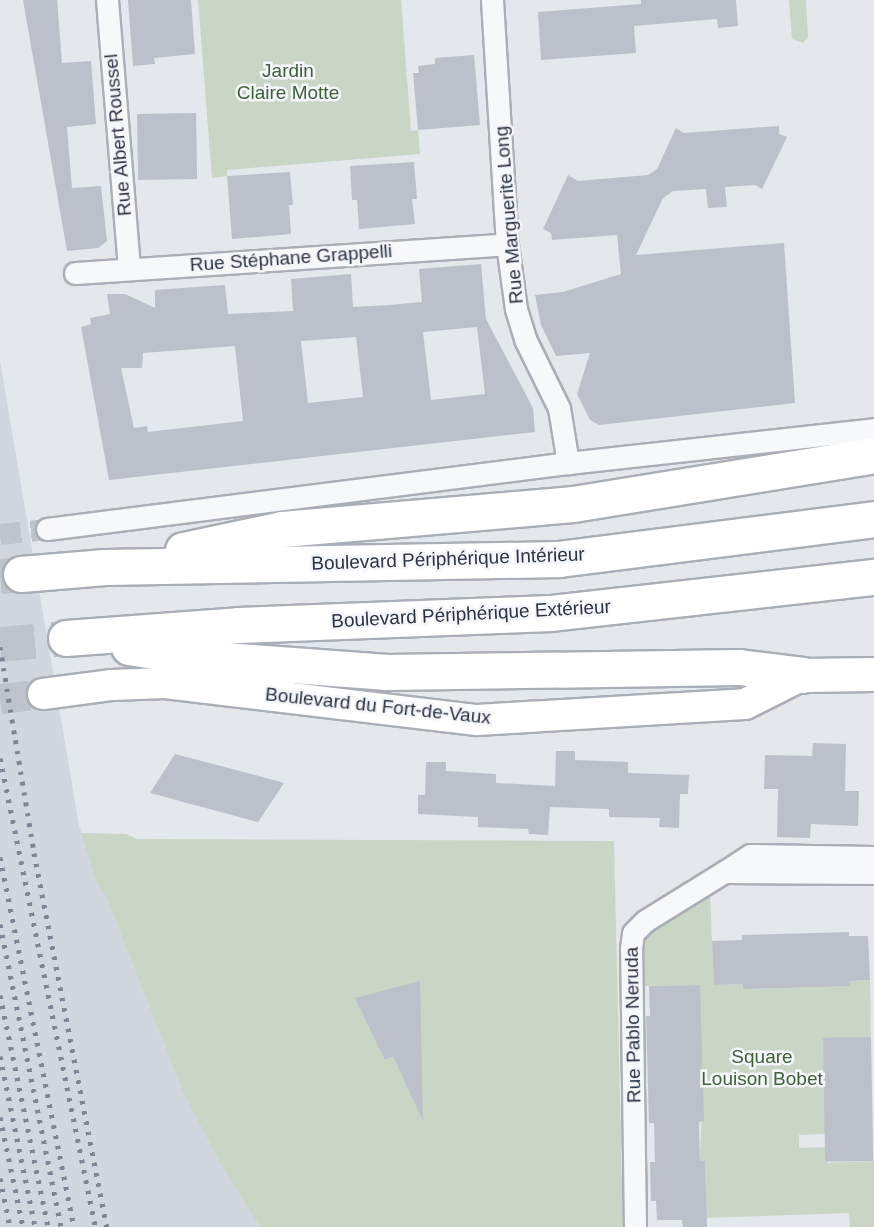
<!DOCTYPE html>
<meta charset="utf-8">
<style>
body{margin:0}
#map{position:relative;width:874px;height:1227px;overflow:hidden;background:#e4e7ec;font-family:Arial,sans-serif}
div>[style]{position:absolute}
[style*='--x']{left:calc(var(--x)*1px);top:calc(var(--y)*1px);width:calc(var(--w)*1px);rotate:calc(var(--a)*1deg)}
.built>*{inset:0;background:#d2d6de}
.green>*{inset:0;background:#c9d6c5}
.building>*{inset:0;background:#bbc0ca;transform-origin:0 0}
.minor-tunnel>*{height:21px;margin-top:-10.5px;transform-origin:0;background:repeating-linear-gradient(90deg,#bfc3cb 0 21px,transparent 0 31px)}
.secondary-tunnel>*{height:30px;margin-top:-15px;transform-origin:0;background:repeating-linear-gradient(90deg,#bfc3cb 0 30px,transparent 0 45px)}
.trunk-tunnel>*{height:35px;margin-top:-17.5px;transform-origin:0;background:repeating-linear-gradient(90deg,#bfc3cb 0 35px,transparent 0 53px)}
.roads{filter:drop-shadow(2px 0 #a9aeb7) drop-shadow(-2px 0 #a9aeb7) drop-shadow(0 2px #a9aeb7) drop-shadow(0 -2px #a9aeb7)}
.minor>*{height:21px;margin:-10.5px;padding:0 10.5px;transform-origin:10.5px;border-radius:10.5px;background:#f7f8fa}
.secondary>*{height:30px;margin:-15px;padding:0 15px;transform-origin:15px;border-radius:15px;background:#fff}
.primary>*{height:33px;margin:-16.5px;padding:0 16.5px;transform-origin:16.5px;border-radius:16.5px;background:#fff}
.trunk>*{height:35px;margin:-17.5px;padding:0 17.5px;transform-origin:17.5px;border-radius:17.5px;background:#fff}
.rail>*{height:5px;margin-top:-2.5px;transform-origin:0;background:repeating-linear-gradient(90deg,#7d8696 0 3.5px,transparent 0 10.5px)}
span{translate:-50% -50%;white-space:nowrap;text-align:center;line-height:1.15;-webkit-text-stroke:5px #f4f6f9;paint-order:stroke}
.park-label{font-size:19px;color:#3f6138}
.street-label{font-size:19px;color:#2b3445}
</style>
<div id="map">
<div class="built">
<div style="clip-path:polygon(0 361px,79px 825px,97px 884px,106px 897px,183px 1092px,219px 1162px,260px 1227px,0 1227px)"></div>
</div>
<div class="green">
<div style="clip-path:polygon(198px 0,401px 0,411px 131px,418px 130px,420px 154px,227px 170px,227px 176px,212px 178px)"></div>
<div style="clip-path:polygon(789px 0,806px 0,808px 37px,803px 43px,792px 39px)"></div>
<div style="clip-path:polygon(81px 833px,126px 834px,137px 839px,614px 841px,623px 1227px,260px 1227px,219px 1162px,183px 1092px,106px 897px,97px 884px)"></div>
<div style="clip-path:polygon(710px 896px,714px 985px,743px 984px,744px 989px,781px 988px,850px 986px,850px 981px,870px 980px,871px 1037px,823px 1039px,826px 1134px,799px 1135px,799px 1148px,826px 1147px,827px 1163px,874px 1161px,874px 1227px,850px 1227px,849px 1213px,702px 1218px,706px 1199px,705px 1161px,700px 1161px,703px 1084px,695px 985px,645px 986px,644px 946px,647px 937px,657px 929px)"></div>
</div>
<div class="building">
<div style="clip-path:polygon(23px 0,57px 0,62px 63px,91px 61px,96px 124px,67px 127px,72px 188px,101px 186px,107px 241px,98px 248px,67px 251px)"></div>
<div style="clip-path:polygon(128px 0,191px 0,195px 54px,154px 58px,155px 64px,133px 66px)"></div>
<div style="clip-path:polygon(641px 0,736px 0,738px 26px,718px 28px,717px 19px,634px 26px,636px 53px,541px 60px,538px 12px,641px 4px)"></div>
<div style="clip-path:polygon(474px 55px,480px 125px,418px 130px,413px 73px,419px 73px,418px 66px,435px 64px,435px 58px)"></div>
<div style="left:196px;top:113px;width:66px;height:59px;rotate:89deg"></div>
<div style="clip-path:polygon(779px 126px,779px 134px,787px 137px,762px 189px,755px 185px,725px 187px,727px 207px,708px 208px,706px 189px,673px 191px,663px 198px,636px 255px,784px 243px,795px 403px,599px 425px,590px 420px,577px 394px,590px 353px,556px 356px,541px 325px,535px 295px,563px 292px,621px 274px,617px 235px,552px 240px,551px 233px,543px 229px,568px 175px,578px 181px,648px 175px,657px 169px,676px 128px,684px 133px)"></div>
<div style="clip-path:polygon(414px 162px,417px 199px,412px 199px,415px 224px,359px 229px,357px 200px,352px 200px,350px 166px)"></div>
<div style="clip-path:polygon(290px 172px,293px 205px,289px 205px,291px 234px,232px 239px,227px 176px)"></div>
<div style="clip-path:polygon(evenodd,481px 264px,486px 319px,533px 408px,535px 432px,109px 480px,81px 327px,91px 324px,90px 318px,110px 314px,107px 294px,125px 294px,155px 308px,155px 290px,225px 285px,228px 314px,293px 311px,291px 279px,351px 274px,353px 307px,389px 305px,422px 302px,419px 269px,481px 264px,477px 327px,485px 394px,431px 400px,423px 332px,477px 327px,481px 264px,356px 337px,363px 397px,308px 403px,301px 341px,356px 337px,481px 264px,235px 346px,243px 421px,148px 432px,147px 426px,134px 428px,121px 368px,142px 368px,143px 353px,235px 346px)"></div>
<div style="clip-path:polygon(813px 743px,846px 744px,845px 791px,859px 791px,858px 826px,811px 824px,810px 838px,777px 837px,778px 789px,764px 789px,765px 755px,812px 756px)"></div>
<div style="clip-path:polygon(556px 751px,575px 751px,575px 760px,628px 762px,628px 773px,689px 775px,688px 794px,680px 794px,679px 828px,659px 827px,660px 818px,609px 817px,609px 809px,550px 807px,548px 835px,529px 834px,528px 829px,478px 827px,478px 817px,418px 814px,418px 795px,425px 795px,426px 762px,446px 762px,446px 771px,496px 774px,496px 783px,555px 786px)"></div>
<div style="clip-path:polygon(175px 754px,255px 775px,284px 783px,258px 822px,150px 793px)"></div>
<div style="clip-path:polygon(849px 932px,849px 936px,868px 936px,870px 980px,850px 981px,850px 986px,786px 988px,743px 989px,743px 984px,714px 985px,712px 941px,742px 940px,742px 935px)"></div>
<div style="clip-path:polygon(420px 981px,423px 1121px,393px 1056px,385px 1060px,355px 998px)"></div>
<div style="clip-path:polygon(700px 985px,704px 1121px,699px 1122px,700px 1161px,705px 1161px,707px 1227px,683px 1227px,682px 1220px,657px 1220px,656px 1201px,651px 1201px,650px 1162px,655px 1162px,654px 1123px,649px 1123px,646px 1016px,650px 1016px,649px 986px)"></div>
<div style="left:871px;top:1037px;width:124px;height:48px;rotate:89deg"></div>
</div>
<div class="minor-tunnel">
<div style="--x:0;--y:534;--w:47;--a:-6.1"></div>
</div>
<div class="secondary-tunnel">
<div style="--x:0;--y:699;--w:43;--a:-6.6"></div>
</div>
<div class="trunk-tunnel">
<div style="--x:0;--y:576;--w:21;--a:-5"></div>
<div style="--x:0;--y:644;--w:66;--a:-5.2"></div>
</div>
<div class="roads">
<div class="minor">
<div style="--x:107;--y:0;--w:270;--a:85.3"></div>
<div style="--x:492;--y:0;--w:244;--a:86.5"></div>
<div style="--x:507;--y:244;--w:66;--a:82.1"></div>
<div style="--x:516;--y:309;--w:31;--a:73"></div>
<div style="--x:525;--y:339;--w:77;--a:63.8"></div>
<div style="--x:559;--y:408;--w:56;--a:80.7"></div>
<div style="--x:75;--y:273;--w:433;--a:-3.8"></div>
<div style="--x:47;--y:529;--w:525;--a:-7.22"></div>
<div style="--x:568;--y:463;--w:308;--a:-6.3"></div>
<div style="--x:724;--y:872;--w:31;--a:-33"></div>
<div style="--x:750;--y:855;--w:124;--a:0.9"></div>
<div style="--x:635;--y:1227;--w:279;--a:-90.8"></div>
<div style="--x:631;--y:948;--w:15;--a:-82"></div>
<div style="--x:633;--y:933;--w:17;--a:-45"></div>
<div style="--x:645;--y:921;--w:93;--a:-31.8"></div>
<div style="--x:724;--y:872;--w:150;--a:0.4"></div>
</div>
<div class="secondary">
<div style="--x:43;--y:694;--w:70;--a:-7.4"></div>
<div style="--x:112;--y:685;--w:53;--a:-2.2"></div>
<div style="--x:165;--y:683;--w:314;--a:6.8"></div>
<div style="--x:477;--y:720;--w:268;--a:-3.4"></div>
<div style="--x:745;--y:704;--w:65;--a:-26.6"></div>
</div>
<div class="primary">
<div style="--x:803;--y:675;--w:71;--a:-0.8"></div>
</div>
<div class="trunk">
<div style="--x:183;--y:550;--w:101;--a:-12"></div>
<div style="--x:282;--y:529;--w:292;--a:-4.9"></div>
<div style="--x:573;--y:504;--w:305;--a:-9.2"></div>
<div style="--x:21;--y:574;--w:84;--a:-4.8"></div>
<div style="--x:105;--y:567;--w:454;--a:-1"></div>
<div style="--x:559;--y:559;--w:318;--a:-7.2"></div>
<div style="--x:66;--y:638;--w:172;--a:-4.3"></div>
<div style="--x:238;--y:625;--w:313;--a:-2.2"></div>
<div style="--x:551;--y:613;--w:325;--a:-6.4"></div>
<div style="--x:129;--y:647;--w:69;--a:9.2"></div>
<div style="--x:197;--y:658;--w:191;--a:4.2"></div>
<div style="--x:387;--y:672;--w:352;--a:-0.8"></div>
<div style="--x:739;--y:667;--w:64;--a:7.1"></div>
</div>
</div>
<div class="rail">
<div style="--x:0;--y:647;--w:209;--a:80.6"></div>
<div style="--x:34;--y:853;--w:381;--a:79"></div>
<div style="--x:0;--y:758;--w:479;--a:78.5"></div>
<div style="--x:0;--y:857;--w:377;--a:78.7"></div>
<div style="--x:0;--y:924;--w:309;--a:78.6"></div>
<div style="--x:0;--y:995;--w:237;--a:78.3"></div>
<div style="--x:0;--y:1056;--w:175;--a:78.4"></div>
<div style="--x:0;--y:1117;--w:112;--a:78.2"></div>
<div style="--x:0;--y:1178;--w:50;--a:78.5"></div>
</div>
<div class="park-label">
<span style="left:288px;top:82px">Jardin<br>Claire Motte</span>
<span style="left:762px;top:1068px">Square<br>Louison Bobet</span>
</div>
<div class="street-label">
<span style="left:118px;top:135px;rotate:-95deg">Rue Albert Roussel</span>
<span style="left:509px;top:215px;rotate:-95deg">Rue Marguerite Long</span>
<span style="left:291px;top:258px;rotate:-4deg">Rue Stéphane Grappelli</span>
<span style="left:448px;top:559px;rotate:-2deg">Boulevard Périphérique Intérieur</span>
<span style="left:471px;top:614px;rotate:-3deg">Boulevard Périphérique Extérieur</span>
<span style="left:378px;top:706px;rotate:6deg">Boulevard du Fort-de-Vaux</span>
<span style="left:633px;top:1025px;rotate:-91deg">Rue Pablo Neruda</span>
</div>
</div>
